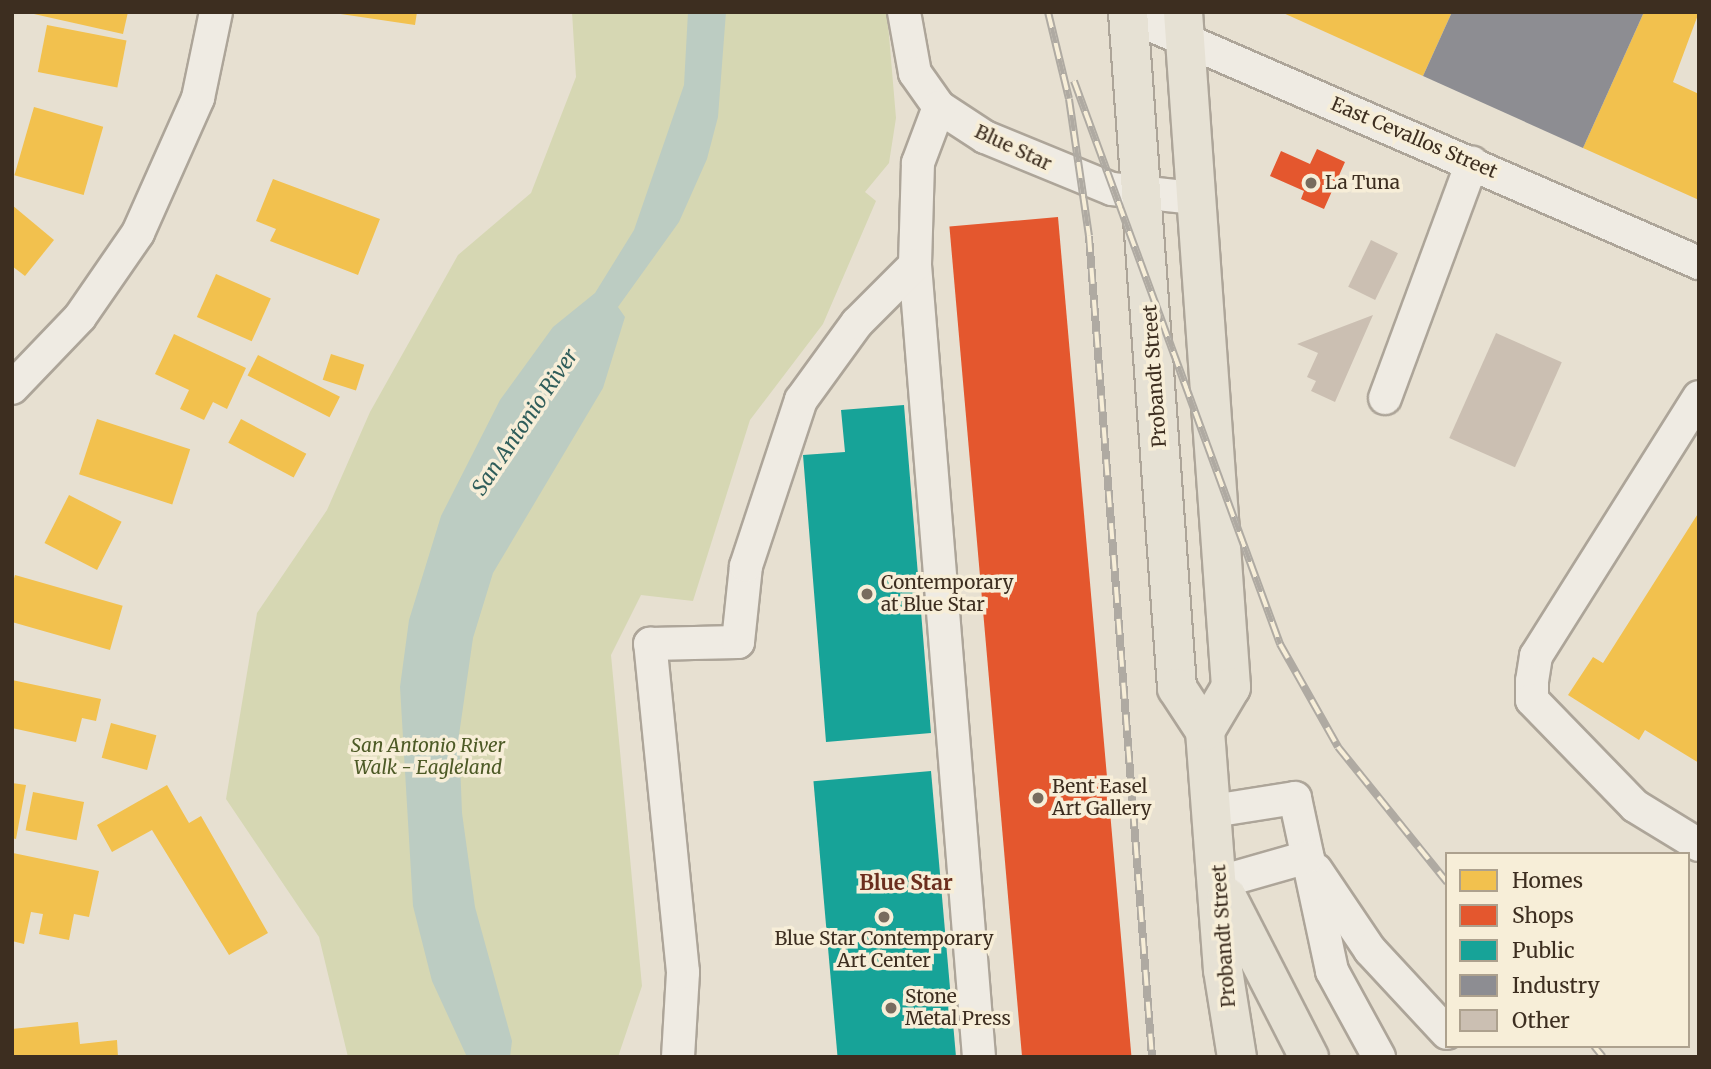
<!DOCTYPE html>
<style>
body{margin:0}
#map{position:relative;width:1711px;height:1069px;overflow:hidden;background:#e7e0d1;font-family:Merriweather,serif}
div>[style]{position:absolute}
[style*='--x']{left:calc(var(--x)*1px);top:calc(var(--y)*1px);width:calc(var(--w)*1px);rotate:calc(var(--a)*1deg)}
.green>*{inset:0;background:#d6d7b3}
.water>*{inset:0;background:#bcccc2}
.homes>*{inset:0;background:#f2c14e;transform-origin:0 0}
.shops>*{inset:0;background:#e4572e;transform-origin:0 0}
.public>*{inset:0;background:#17a398;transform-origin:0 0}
.industry>*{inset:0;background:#8d8d92}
.building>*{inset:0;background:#cbbfb2;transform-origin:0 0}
.roads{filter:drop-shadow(2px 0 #ada599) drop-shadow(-2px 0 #ada599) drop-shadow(0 2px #ada599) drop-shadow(0 -2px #ada599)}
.minor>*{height:32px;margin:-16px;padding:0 16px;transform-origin:16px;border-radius:16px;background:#efebe3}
.major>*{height:38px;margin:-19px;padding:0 19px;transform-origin:19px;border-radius:19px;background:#e6e1d4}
.rail>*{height:8px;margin-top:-4px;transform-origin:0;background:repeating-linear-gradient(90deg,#f7eed8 0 16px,#afaaa2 0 32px);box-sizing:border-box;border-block:2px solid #afaaa2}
.dots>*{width:19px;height:19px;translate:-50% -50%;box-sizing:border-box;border:4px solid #f7eed8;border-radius:50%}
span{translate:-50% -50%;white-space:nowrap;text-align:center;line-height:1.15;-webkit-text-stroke:7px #f7eed8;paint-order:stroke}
.street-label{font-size:19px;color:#3d2e20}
.poi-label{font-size:19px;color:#3d2e20}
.left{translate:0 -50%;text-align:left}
.park-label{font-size:19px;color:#4d5a26;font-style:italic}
.water-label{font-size:21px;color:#2f5d5a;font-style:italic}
.neighbourhood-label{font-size:21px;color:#6b2e1e;font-weight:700}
.frame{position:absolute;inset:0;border:14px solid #3d2e20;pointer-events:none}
.legend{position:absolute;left:1445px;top:852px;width:245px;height:196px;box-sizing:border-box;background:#f7eed8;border:2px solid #ada18e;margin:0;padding:9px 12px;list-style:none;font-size:21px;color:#3d2e20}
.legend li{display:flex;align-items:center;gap:14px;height:35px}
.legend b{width:35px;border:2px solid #ada18e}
</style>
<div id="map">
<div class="green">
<div style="clip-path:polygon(572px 12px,887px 12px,896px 118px,889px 163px,865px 192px,876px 201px,823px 324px,750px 420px,693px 601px,641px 595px,611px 655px,642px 986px,618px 1057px,348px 1057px,319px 937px,226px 799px,257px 613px,327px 510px,370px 412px,458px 255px,531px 193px,576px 77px)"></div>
</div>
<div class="water">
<div style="clip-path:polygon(688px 12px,726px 12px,718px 117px,707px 159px,679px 222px,618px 307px,625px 317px,603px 388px,493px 573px,473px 638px,459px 735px,462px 813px,475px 907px,512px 1041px,510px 1057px,467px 1057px,432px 981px,413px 906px,400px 687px,409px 620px,441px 516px,500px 400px,553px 327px,595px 293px,634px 230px,684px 85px)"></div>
</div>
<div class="homes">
<div style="clip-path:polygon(25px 12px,128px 12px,123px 34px)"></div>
<div style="clip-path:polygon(327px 12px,417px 12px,415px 25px)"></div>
<div style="clip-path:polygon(1281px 12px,1452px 12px,1423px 76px)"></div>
<div style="clip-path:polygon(1644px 12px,1699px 12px,1673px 82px,1699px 94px,1699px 200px,1583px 148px)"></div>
<div style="left:47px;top:25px;width:81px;height:48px;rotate:11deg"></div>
<div style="left:34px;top:107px;width:72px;height:71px;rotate:16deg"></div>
<div style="clip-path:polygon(273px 179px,380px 219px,358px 275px,270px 241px,276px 229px,256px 221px)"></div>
<div style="clip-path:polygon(12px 205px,54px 240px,25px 276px,12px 266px)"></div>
<div style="left:216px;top:274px;width:60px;height:47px;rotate:24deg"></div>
<div style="clip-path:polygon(174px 334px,246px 368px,227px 409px,213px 402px,204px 420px,180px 409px,189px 390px,155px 374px)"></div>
<div style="left:331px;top:354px;width:35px;height:27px;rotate:18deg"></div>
<div style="left:258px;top:355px;width:92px;height:23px;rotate:27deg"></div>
<div style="left:97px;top:419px;width:98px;height:58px;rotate:18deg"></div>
<div style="left:241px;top:419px;width:74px;height:27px;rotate:28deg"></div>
<div style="left:69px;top:495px;width:59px;height:54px;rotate:27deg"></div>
<div style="clip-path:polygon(1699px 512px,1699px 763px,1645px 730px,1639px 740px,1568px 695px,1593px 657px,1603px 663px)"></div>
<div style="left:15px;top:575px;width:112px;height:46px;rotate:16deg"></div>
<div style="clip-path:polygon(12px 680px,101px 699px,96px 721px,82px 718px,76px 742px,12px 728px)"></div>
<div style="left:111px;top:723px;width:47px;height:36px;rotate:15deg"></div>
<div style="clip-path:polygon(12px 783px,26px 785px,16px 839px,12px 838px)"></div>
<div style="clip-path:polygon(167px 785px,189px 823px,201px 816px,268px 933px,229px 955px,152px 830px,112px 852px,97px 825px)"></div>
<div style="left:33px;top:792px;width:52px;height:39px;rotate:11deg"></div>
<div style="clip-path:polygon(13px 853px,99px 871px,89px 917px,74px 914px,69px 940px,39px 934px,43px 914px,31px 912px,24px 944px,12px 941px)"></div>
<div style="clip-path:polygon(78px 1022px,80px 1044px,117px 1040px,118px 1057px,12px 1057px,12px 1029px)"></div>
</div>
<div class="shops">
<div style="clip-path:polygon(1317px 149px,1345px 162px,1324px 209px,1301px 199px,1304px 191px,1270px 176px,1281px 151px,1310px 164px)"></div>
<div style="left:1058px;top:217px;width:843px;height:109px;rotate:85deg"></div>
</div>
<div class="public">
<div style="clip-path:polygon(904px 405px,931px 733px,826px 742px,803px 455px,845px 452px,841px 410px)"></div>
<div style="left:931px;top:771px;width:287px;height:118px;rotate:85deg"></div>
</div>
<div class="industry">
<div style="clip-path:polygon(1452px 12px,1644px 12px,1583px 148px,1423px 76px)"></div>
</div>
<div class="building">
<div style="left:1371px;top:240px;width:30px;height:52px;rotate:26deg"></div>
<div style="clip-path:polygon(1373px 315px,1335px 402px,1311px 391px,1316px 381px,1307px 377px,1318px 353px,1297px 344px)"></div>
<div style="left:1496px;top:333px;width:72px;height:115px;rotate:24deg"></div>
</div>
<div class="roads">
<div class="minor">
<div style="--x:904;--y:12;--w:62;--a:79.8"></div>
<div style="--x:915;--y:73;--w:42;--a:54.8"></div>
<div style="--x:939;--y:107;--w:55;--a:33.1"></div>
<div style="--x:985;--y:137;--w:137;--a:22.3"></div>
<div style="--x:1112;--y:189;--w:81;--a:6.3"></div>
<div style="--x:1128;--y:15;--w:623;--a:23.48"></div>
<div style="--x:939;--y:107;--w:60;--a:110.6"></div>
<div style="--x:918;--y:163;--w:102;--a:91.7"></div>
<div style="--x:915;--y:265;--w:795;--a:85.38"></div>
<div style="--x:12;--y:388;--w:98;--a:-46.2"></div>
<div style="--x:80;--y:317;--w:102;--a:-55.4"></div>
<div style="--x:138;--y:233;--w:148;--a:-66"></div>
<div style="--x:198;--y:98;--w:88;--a:-78.2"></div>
<div style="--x:1699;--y:397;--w:306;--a:122.2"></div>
<div style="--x:1536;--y:656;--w:25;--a:99"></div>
<div style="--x:1532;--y:681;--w:19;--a:90"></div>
<div style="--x:1532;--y:700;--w:148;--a:45.8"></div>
<div style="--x:1635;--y:806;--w:75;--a:31.4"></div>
<div style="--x:1385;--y:398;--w:251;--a:-69.7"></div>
<div style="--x:1213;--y:811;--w:83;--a:-9"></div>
<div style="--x:1295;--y:798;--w:177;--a:77.9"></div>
<div style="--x:1332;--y:971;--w:98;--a:61.3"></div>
<div style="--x:1316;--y:870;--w:97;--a:56"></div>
<div style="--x:1370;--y:950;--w:113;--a:47.1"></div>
<div style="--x:1220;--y:882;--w:91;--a:-16"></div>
<div style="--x:678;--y:1057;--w:85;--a:-86.6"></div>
<div style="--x:683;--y:972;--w:330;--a:-95.7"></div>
<div style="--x:650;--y:644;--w:88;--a:-1.3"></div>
<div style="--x:738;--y:642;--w:76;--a:-84"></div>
<div style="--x:746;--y:566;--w:175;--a:-71.7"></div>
<div style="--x:801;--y:400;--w:95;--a:-54"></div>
<div style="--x:857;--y:323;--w:82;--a:-45"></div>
</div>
<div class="major">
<div style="--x:1128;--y:12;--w:678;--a:85.85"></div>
<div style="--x:1177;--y:688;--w:51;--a:56.9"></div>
<div style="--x:1205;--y:731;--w:240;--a:85.7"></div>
<div style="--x:1223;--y:970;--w:88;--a:80.9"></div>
<div style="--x:1183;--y:12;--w:677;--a:85.93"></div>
<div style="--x:1231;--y:687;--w:51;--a:120.6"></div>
<div style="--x:1227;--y:897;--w:180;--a:62.9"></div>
</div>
</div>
<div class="rail">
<div style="--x:1048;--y:12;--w:89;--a:76.4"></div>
<div style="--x:1069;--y:99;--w:138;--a:81.7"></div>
<div style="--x:1089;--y:236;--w:823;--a:85.61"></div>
<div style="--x:1074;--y:81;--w:600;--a:69.9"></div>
<div style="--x:1280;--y:644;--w:118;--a:60.6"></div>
<div style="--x:1338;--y:747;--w:174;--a:51.1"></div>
<div style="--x:1594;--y:1046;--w:14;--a:51"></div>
</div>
<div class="dots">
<div style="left:1311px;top:183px;background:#786c5e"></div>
<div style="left:867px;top:594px;background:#786c5e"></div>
<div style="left:1038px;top:798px;background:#786c5e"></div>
<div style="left:884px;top:917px;background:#786c5e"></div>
<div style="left:891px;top:1008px;background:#786c5e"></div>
</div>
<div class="street-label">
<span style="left:1414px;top:138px;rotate:23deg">East Cevallos Street</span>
<span style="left:1013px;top:148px;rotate:25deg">Blue Star</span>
<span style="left:1155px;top:376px;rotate:-94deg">Probandt Street</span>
<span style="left:1224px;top:936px;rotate:-94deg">Probandt Street</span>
</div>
<div class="poi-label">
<span class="left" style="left:1325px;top:183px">La Tuna</span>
<span class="left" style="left:881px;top:594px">Contemporary<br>at Blue Star</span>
<span class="left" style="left:1052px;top:798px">Bent Easel<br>Art Gallery</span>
<span style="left:884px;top:950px">Blue Star Contemporary<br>Art Center</span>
<span class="left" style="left:905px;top:1008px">Stone<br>Metal Press</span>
</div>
<div class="park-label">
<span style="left:428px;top:757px">San Antonio River<br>Walk - Eagleland</span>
</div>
<div class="water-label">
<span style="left:525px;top:422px;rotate:-56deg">San Antonio River</span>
</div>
<div class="neighbourhood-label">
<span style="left:906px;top:883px">Blue Star</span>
</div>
<div class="frame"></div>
<ul class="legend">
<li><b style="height:19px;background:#f2c14e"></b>Homes</li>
<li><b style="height:19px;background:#e4572e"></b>Shops</li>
<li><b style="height:19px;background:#17a398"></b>Public</li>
<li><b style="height:19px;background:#8d8d92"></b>Industry</li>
<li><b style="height:19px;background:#cbbfb2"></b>Other</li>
</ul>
</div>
